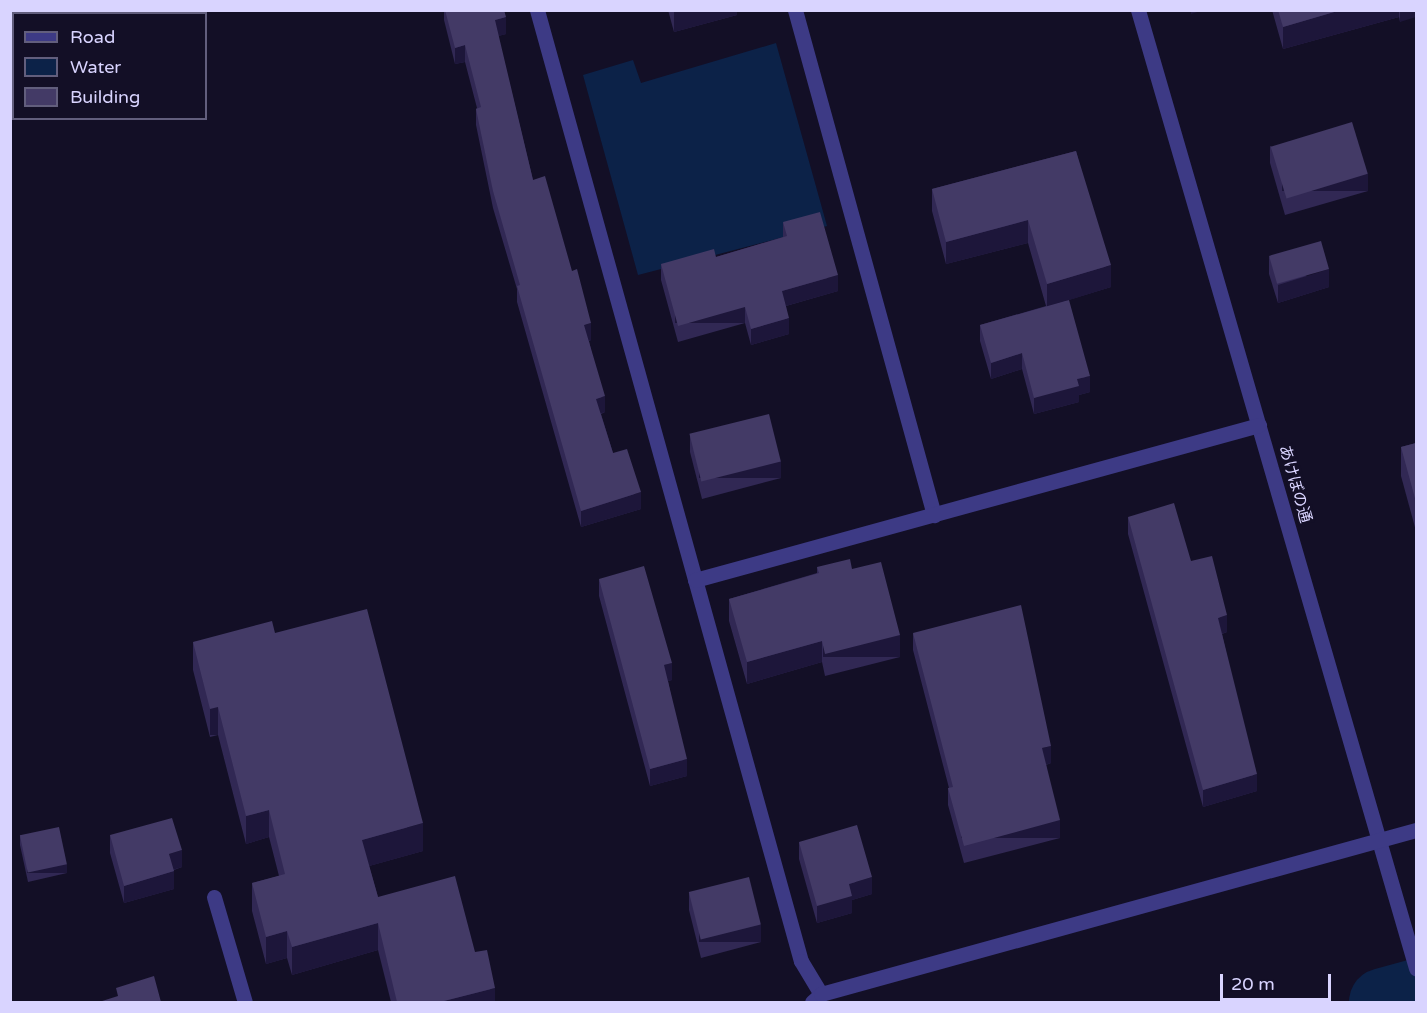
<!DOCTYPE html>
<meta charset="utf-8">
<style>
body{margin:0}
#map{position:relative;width:1427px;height:1013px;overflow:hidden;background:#130f26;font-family:"Varela Round","Noto Sans JP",sans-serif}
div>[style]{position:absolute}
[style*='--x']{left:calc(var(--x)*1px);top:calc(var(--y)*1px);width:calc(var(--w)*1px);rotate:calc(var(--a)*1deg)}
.water>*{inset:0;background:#0c2248}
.river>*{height:68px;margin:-34px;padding:0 34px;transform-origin:34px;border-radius:34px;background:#0c2248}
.minor>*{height:15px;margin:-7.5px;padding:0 7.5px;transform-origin:7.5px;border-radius:7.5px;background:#3d3a85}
.wall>*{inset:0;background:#312854}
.shaded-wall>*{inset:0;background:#1d163a;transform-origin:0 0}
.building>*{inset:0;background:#433a66;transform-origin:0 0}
span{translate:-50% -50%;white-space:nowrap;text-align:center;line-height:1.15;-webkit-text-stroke:5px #130f26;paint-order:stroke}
.street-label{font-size:16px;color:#d9d4ff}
.frame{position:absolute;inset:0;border:12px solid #d9d4ff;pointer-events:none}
.legend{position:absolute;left:12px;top:12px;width:195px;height:108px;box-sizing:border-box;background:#130f26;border:2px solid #625e7d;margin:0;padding:8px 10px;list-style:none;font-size:18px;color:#d9d4ff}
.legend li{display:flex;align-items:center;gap:12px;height:30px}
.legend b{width:30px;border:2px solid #625e7d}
.scale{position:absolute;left:1220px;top:974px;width:111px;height:27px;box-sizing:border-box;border:3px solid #d9d4ff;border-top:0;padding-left:8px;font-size:18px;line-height:21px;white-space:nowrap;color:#d9d4ff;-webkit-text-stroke:4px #130f26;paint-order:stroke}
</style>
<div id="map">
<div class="water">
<div style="clip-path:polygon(776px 43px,827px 226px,638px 275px,583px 75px,633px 60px,641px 83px)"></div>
</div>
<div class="river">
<div style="--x:1383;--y:1002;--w:34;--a:-15"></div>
</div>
<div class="minor">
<div style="--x:537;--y:10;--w:987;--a:74.49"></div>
<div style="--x:801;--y:961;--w:39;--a:59"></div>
<div style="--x:795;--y:10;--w:524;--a:74.61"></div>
<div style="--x:1138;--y:10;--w:998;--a:73.82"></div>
<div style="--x:695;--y:580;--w:585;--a:-15.37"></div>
<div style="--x:214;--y:897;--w:109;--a:73.6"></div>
<div style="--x:812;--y:1002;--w:12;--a:-42"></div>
<div style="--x:821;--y:994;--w:617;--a:-15.41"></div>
</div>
<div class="wall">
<div style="clip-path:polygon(444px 10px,504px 10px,506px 34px,498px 36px,533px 180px,591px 340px,589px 341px,605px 412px,601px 414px,613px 453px,641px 509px,581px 527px,517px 302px,517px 289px,493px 208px,476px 125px,476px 109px,477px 108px,465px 62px,455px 64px,444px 20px)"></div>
<div style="clip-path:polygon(668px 10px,737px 10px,737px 15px,674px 32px)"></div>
<div style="clip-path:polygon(1272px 10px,1416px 10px,1400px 22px,1399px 17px,1283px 49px)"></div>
<div style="clip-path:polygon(1270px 146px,1368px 191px,1285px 215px,1270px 163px)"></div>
<div style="clip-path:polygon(1076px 151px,1111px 287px,1065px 301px,1090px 392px,1079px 395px,1079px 402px,1034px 414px,1022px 369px,991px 379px,980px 341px,980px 325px,1046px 306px,1028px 243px,946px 264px,932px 211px,932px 189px)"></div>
<div style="clip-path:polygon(783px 222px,838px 291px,786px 306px,789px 334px,751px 345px,745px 323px,678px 342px,661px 280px,661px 264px,716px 257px,783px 237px)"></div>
<div style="clip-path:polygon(1269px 257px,1329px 287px,1278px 303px,1269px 274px)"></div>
<div style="clip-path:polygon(690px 435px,781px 478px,702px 499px,690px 452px)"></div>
<div style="clip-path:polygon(1416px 443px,1416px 531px,1401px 476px,1401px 447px)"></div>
<div style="clip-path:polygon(1128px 517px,1191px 561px,1227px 632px,1222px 634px,1257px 791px,1203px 807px,1128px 534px)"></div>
<div style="clip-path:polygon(817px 567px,852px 569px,900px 657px,825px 676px,822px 662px,747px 684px,729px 621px,729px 599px,817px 573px)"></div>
<div style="clip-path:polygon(599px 579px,672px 680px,668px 681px,687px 776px,650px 786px,599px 596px)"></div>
<div style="clip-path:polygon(275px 633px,423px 851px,369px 866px,378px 897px,475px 952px,495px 1002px,391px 1002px,378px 950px,292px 975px,287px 958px,266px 964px,252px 911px,252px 883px,279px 876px,269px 837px,246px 844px,218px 735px,210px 737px,193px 670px,193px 642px)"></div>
<div style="clip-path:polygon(913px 633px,1051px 763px,1046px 765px,1060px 838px,964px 863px,948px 805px,948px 788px,949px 788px,913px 650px)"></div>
<div style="clip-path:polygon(110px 835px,182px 867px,174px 870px,174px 889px,124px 903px,110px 853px)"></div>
<div style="clip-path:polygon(20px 836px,67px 873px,28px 882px,20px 845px)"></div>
<div style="clip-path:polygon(799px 842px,872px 894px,852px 900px,852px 913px,817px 923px,799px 859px)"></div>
<div style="clip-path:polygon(689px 893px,761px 942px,701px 958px,689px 910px)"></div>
</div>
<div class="shaded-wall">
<div style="clip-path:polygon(674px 10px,737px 10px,737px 15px,674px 32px)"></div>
<div style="clip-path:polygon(1191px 10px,1204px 10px,1191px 14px)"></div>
<div style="clip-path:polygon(1341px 10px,1399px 10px,1399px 17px,1283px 49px,1283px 27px)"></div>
<div style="clip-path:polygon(1400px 10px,1416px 10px,1416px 17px,1400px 22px)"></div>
<div style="clip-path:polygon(506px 17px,506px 34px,495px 37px,495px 20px)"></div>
<div style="clip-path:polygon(465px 45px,465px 62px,455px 64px,455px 48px)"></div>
<div style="left:1368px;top:174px;width:17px;height:86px;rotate:90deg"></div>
<div style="clip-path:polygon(1028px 220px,1028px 243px,946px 264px,946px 242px)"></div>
<div style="clip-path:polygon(1111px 265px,1111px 287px,1047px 307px,1047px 284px)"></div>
<div style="clip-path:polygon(1329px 269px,1329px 287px,1278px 303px,1278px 285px)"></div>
<div style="clip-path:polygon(838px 275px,838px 291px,782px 307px,782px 291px)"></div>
<div style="left:745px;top:307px;width:16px;height:70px;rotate:90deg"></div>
<div style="clip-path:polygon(789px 318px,789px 334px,751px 345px,751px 329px)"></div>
<div style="clip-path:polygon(591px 323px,591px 340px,584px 342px,584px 325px)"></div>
<div style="clip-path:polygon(1022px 353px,1022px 369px,991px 379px,991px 363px)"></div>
<div style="clip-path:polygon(1090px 376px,1090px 392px,1079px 395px,1079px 402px,1034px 414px,1034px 398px,1077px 379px)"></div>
<div style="clip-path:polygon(605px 396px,605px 412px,596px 415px,596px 399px)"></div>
<div style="left:781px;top:461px;width:17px;height:82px;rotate:90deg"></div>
<div style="clip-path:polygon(641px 492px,641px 509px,581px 527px,581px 511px)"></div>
<div style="clip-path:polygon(1227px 615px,1227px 632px,1218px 635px,1218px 618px)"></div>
<div style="left:900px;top:635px;width:22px;height:77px;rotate:90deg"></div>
<div style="clip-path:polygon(822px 641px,822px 662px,747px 684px,747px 662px)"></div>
<div style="clip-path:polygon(672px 663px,672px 680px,664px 682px,664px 665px)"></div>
<div style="left:218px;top:707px;width:28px;height:8px;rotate:90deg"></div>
<div style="clip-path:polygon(1051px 746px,1051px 763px,1042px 766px,1042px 748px)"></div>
<div style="clip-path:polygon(687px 759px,687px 776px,650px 786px,650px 769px)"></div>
<div style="clip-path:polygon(1257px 774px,1257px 791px,1203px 807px,1203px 790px)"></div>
<div style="clip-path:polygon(269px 810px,269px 837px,246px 844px,246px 816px)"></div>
<div style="left:1060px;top:820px;width:18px;height:99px;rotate:90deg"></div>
<div style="clip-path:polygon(423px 823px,423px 851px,362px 868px,362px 840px)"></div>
<div style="clip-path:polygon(182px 850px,182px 867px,169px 871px,169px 854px)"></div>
<div style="left:67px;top:864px;width:9px;height:40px;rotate:90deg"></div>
<div style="clip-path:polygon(174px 871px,174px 889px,124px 903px,124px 886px)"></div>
<div style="clip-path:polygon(872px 877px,872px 894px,852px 900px,852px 913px,817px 923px,817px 906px,849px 884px)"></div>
<div style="clip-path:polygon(378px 923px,378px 950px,292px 975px,292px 947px)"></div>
<div style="left:761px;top:925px;width:17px;height:62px;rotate:90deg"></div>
<div style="clip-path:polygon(287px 931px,287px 958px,266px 964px,266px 937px)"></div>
<div style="clip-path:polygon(495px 988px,495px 1002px,440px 1002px)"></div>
</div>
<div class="building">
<div style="clip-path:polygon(445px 10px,504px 10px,506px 17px,495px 20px,533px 180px,545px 176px,572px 271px,577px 269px,591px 323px,584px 325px,605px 396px,596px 399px,613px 453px,627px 449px,641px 492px,581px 511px,517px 286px,520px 285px,493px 191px,476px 109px,481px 107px,465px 45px,455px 48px)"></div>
<div style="clip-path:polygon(1278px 10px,1341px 10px,1283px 27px)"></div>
<div style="left:1352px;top:122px;width:54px;height:85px;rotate:73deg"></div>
<div style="clip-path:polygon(1076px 151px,1111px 265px,1047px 284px,1028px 220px,946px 242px,932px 189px)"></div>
<div style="clip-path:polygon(820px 212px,838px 275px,782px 291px,789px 318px,751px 329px,745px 307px,678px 326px,661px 264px,714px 249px,716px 257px,787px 236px,783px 222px)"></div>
<div style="left:1321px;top:241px;width:29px;height:54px;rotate:74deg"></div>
<div style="clip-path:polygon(1069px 300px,1090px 376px,1077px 379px,1079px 386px,1034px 398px,1022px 353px,991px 363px,980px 325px)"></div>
<div style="left:769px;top:414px;width:49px;height:82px;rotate:76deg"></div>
<div style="clip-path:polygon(1416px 443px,1416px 502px,1401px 447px)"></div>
<div style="clip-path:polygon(1174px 503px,1191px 561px,1212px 556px,1227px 615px,1218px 618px,1257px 774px,1203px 790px,1128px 517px)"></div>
<div style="clip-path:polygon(850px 559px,852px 569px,881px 562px,900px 635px,825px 654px,822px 641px,747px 662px,729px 599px,819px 573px,817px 567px)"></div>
<div style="clip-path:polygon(644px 566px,672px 663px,664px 665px,687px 759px,650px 769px,599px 579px)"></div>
<div style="clip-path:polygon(1021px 605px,1051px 746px,1042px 748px,1060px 820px,964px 846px,948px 788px,953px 787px,913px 633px)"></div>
<div style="clip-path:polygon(367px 609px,423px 823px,362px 840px,378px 897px,455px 876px,475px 952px,487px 950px,495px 988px,440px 1002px,397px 1002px,378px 923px,292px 947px,287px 931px,266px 937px,252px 883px,285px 874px,269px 810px,246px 816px,218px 707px,210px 709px,193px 642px,272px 621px,275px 633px)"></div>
<div style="clip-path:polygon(172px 818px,182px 850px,169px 854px,174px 871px,124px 886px,110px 835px)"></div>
<div style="clip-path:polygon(857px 825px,872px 877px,849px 884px,852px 896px,817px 906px,799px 842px)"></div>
<div style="left:59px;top:827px;width:38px;height:40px;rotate:78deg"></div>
<div style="left:749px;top:877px;width:49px;height:62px;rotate:76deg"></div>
<div style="clip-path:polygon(154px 976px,161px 1002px,99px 1002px,118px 996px,116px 988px)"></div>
</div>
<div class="street-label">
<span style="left:1295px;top:484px;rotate:74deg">あけぼの通</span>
</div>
<div class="frame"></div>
<ul class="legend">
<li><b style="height:8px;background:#3d3a85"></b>Road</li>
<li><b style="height:16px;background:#0c2248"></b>Water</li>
<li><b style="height:16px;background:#433a66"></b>Building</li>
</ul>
<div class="scale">20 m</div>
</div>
